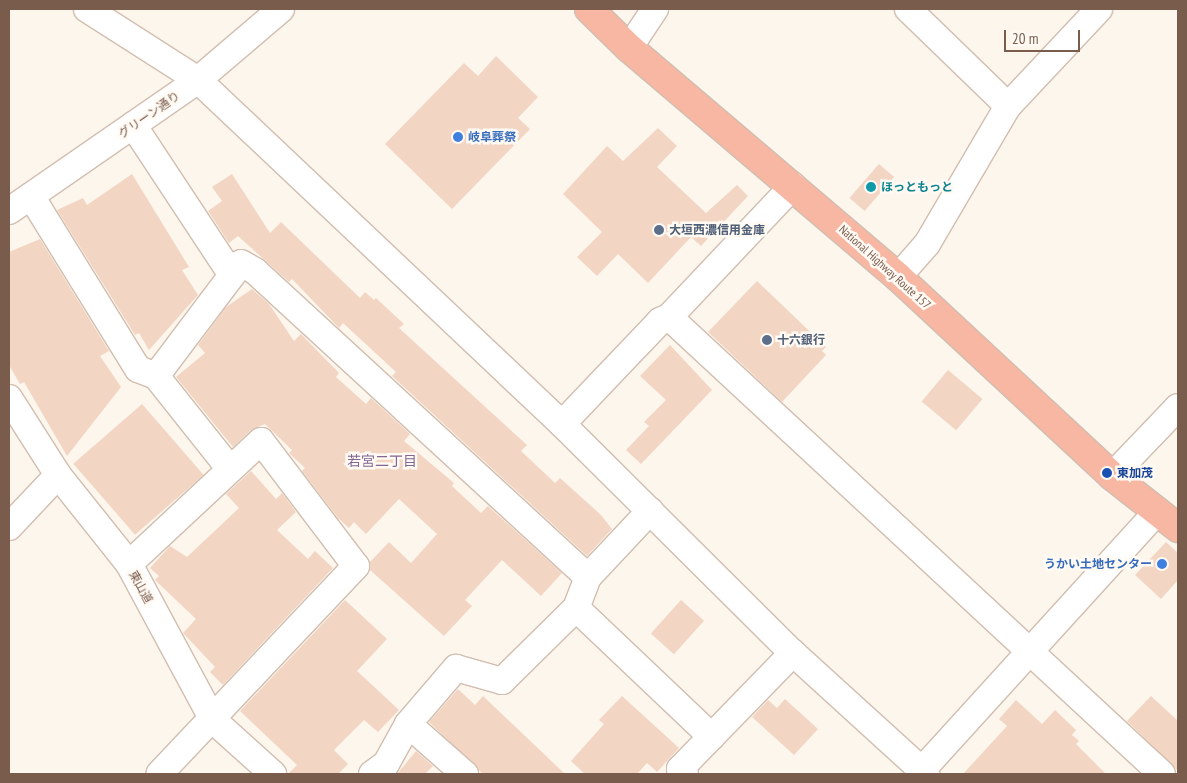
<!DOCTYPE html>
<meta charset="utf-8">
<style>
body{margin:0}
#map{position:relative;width:1187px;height:783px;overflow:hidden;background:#fdf6ec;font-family:"PT Sans Narrow","Noto Sans JP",sans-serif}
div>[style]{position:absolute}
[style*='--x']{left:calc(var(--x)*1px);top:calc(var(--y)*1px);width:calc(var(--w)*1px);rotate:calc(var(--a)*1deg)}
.building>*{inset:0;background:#f3d5c3;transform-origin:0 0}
.roads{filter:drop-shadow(1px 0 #d1beb0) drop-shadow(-1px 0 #d1beb0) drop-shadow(0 1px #d1beb0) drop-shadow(0 -1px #d1beb0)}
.minor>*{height:26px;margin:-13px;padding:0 13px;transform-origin:13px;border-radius:13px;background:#fff}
.highway>*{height:28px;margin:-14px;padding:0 14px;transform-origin:14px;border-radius:14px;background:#f7b7a3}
.dots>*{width:14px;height:14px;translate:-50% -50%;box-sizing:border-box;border:2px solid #fffaf3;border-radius:50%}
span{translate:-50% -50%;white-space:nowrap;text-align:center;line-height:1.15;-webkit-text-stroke:5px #fffaf3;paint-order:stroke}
.street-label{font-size:12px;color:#7a5c4d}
.shop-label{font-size:12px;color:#366cbe;font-weight:700}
.left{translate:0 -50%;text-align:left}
.right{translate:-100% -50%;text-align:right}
.culture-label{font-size:12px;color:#0d838f;font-weight:700}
.service-label{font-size:12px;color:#4e5e75;font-weight:700}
.transit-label{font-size:12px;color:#164399;font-weight:700}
.neighbourhood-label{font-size:14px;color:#846695}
.frame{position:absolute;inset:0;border:10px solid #7a5c4d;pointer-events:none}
.scale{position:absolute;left:1004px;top:30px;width:76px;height:22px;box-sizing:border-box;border:2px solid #7a5c4d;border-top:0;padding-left:6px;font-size:15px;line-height:18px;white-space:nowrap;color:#7a5c4d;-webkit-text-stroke:4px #fffaf3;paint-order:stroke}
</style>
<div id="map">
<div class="building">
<div style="clip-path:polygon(496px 56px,538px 97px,518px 118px,530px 129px,452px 209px,385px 144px,464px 63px,478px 76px)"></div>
<div style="clip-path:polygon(658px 128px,677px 146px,657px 167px,706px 213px,737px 185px,748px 196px,701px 246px,691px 237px,648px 283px,618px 254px,597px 276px,577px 257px,602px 232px,563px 194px,607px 146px,623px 161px)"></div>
<div style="left:879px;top:164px;width:20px;height:45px;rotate:41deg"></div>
<div style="clip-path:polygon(132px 174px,189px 267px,182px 270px,198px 295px,149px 350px,139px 333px,135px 335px,57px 210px,83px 198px,87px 205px)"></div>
<div style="clip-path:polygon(232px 174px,270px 233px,281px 222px,360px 298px,365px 292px,374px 300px,376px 298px,404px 324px,399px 328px,527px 445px,521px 451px,555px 483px,560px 478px,601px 515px,612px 529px,587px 556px,392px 376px,396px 372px,343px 323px,339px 328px,292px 279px,289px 282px,238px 236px,229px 243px,208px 211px,222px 201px,212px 187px)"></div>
<div style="clip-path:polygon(40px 239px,109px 351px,100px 356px,121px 387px,67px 456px,24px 382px,20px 384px,9px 365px,9px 252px)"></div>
<div style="clip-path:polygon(757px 281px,826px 347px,822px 351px,826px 355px,782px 402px,708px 332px)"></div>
<div style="clip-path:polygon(252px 289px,269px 304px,294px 341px,301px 334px,339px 373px,336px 377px,366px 404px,371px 398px,410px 434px,404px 441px,454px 483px,452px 486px,481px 513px,488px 506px,562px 573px,541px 596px,502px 560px,465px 600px,472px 606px,444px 636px,370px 570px,370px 562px,389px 542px,411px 563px,437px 534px,399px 499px,366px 534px,354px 522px,349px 528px,338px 518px,302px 471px,305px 468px,289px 453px,292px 450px,265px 424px,251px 430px,233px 447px,176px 377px,205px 353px,198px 345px,226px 307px)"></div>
<div style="clip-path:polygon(670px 345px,712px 390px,641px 464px,626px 450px,649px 426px,644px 422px,666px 400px,640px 376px)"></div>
<div style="left:948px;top:370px;width:45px;height:41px;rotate:40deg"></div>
<div style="left:142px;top:404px;width:94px;height:91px;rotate:49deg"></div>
<div style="clip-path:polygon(251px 471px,276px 499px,282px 493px,296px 512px,277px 530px,308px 559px,315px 551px,333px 568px,223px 685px,210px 672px,215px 667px,183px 633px,196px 619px,155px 580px,159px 576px,150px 568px,170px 546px,187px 557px,239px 508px,226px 494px)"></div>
<div style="clip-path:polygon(1166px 542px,1178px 553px,1178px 580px,1161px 599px,1135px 575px)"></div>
<div style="clip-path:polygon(345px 600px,387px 639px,357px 671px,399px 710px,378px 732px,364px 720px,334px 750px,348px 764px,338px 774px,288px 774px,297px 765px,240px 711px)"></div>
<div style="left:681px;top:600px;width:31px;height:45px;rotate:42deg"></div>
<div style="clip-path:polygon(458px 689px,475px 705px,483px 696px,565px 774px,483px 774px,429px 722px)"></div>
<div style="clip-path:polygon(622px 696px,679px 748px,657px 772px,647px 763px,637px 774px,585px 774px,571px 761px,604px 724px,599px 720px)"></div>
<div style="clip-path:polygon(1151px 696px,1178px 721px,1178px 771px,1127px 721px)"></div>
<div style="clip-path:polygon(785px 699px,818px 729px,794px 755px,752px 717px,768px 700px,777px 708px)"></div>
<div style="clip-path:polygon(1016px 700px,1042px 724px,1055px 710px,1076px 730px,1072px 735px,1079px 741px,1076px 744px,1106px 774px,963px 774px,1007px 726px,999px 719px)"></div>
<div style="clip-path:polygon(416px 751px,433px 766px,425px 774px,397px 774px)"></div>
</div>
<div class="roads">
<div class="minor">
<div style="--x:87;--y:9;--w:132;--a:32.6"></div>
<div style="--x:198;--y:80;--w:501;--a:43.38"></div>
<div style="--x:562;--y:424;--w:325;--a:44.8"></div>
<div style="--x:793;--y:653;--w:180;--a:42.3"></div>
<div style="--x:908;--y:9;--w:139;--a:44.1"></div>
<div style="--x:629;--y:48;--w:47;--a:-56.3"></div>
<div style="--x:133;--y:125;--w:180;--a:56.6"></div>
<div style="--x:793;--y:186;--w:180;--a:133.4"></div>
<div style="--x:669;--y:317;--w:672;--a:42.83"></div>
<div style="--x:31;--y:196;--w:203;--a:58.3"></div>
<div style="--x:138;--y:369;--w:19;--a:21"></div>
<div style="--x:156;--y:376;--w:119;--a:51.5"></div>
<div style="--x:9;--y:211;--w:230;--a:-34.7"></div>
<div style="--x:198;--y:80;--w:109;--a:-40.5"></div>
<div style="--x:898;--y:277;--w:44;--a:-48.7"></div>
<div style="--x:927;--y:244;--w:160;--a:-59.6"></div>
<div style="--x:1008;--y:106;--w:133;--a:-46.8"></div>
<div style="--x:156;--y:376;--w:141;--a:-53"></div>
<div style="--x:241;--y:263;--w:16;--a:30"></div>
<div style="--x:255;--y:271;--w:452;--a:42.6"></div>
<div style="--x:588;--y:577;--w:33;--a:111"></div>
<div style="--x:9;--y:398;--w:91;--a:57.5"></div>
<div style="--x:58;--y:475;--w:114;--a:51.4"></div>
<div style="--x:129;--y:564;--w:177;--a:61.7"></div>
<div style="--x:213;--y:720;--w:81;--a:42"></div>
<div style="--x:562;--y:424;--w:142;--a:-46.4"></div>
<div style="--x:660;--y:321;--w:10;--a:-24"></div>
<div style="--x:1112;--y:476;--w:95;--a:-46.3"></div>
<div style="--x:9;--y:527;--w:71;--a:-46.7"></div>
<div style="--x:129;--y:564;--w:180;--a:-43"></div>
<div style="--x:261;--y:441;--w:157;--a:52.8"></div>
<div style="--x:356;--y:566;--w:286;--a:133.4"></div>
<div style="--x:588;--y:577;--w:91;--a:-46.8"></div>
<div style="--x:408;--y:724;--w:76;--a:41.3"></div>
<div style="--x:922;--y:770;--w:350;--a:-47.7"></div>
<div style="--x:372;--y:774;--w:17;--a:-36"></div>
<div style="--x:386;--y:764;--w:46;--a:-61.2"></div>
<div style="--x:408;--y:724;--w:74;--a:-49.4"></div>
<div style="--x:456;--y:668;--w:48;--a:15.8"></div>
<div style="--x:502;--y:681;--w:104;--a:-44.6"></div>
<div style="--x:576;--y:608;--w:187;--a:43.5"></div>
<div style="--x:685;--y:774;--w:7;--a:-135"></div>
<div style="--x:680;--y:769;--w:162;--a:-45.8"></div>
</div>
<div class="highway">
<div style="--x:589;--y:9;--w:56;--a:44.3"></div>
<div style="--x:629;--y:48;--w:353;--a:40.4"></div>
<div style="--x:898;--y:277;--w:292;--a:42.9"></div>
<div style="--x:1112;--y:476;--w:84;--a:38.2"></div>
</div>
</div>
<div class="dots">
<div style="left:458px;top:137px;background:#3f7fe0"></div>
<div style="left:871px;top:187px;background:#0f9aa8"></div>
<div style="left:659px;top:230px;background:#5c6f8a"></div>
<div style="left:767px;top:340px;background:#5c6f8a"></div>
<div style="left:1107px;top:473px;background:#1a4fb4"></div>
<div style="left:1162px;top:564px;background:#3f7fe0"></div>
</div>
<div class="street-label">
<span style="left:149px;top:115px;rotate:-35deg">グリーン通り</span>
<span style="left:885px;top:267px;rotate:42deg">National Highway Route 157</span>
<span style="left:141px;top:587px;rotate:61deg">東山道</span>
</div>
<div class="shop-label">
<span class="left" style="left:468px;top:137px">岐阜葬祭</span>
<span class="right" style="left:1152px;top:564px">うかい土地センター</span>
</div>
<div class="culture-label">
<span class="left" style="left:881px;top:187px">ほっともっと</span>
</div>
<div class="service-label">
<span class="left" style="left:669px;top:230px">大垣西濃信用金庫</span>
<span class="left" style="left:777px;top:340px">十六銀行</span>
</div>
<div class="transit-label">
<span class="left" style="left:1117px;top:473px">東加茂</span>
</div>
<div class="neighbourhood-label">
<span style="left:382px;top:461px">若宮二丁目</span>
</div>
<div class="frame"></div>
<div class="scale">20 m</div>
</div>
